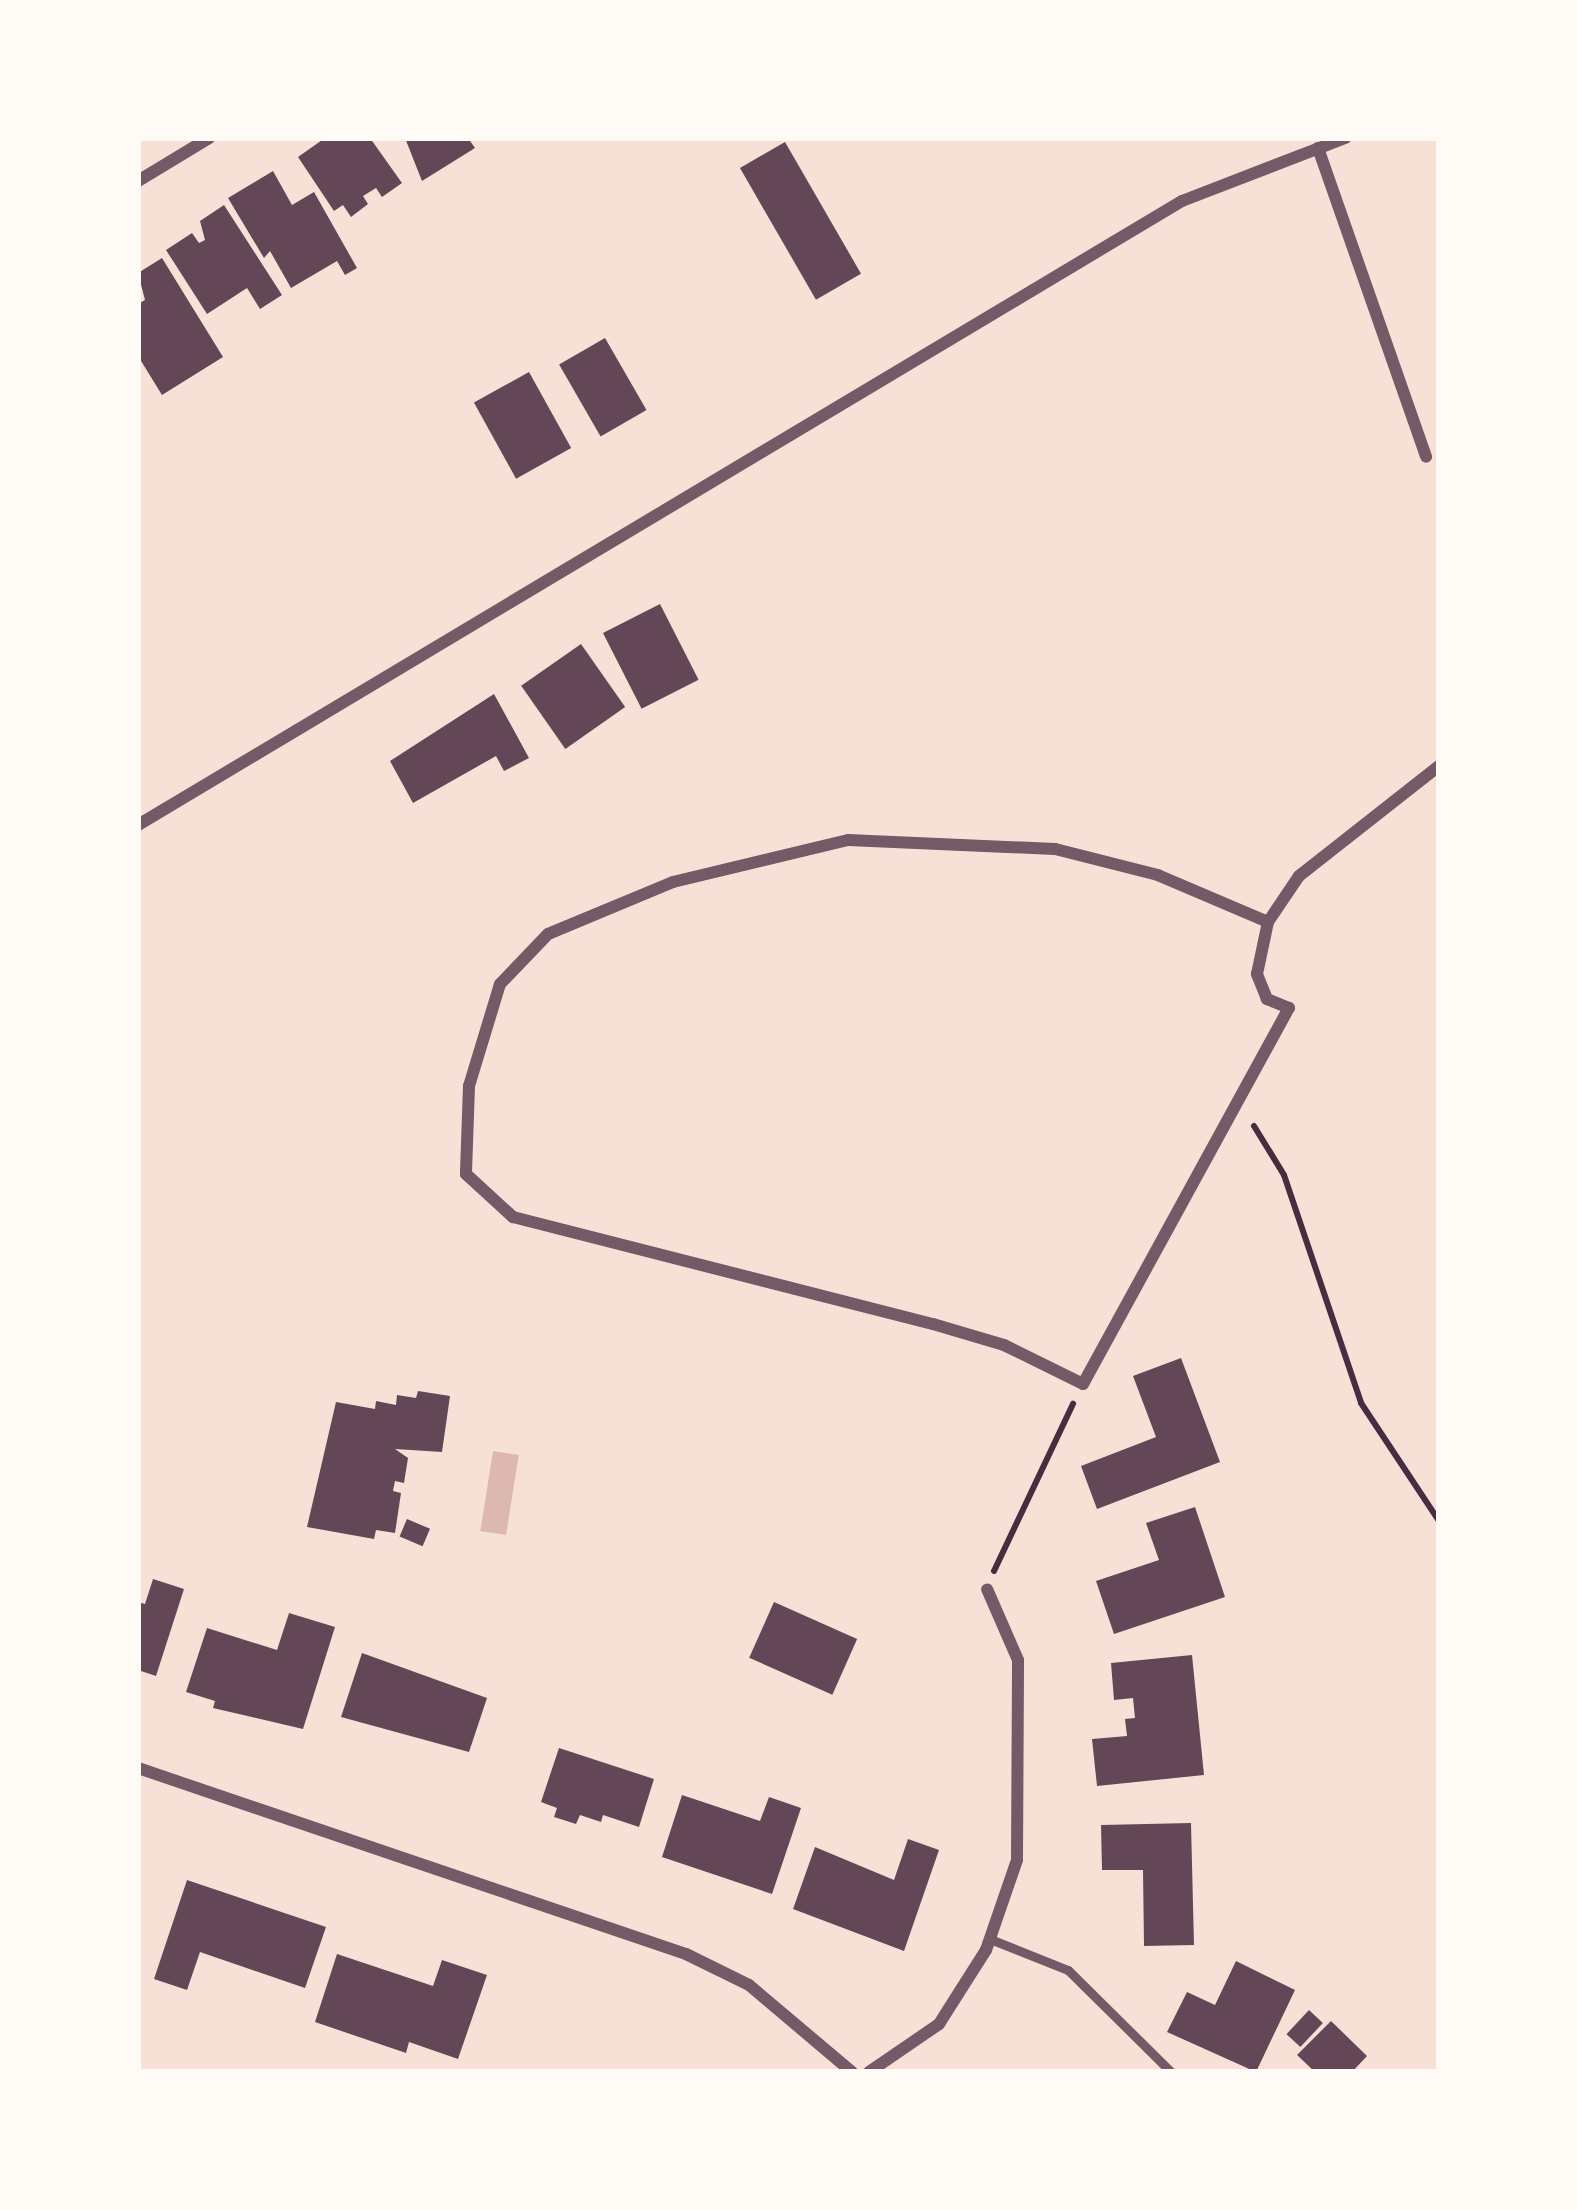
<!DOCTYPE html>
<style>
body{margin:0}
#map{position:relative;width:1577px;height:2210px;overflow:hidden;background:#f7e1d7;font-family:Roboto,sans-serif}
div>[style]{position:absolute}
[style*='--x']{left:calc(var(--x)*1px);top:calc(var(--y)*1px);width:calc(var(--w)*1px);rotate:calc(var(--a)*1deg)}
.water>*{inset:0;background:#dcb8b0;transform-origin:0 0}
.building>*{inset:0;background:#644757;transform-origin:0 0}
.path>*{height:6px;margin:-3px;padding:0 3px;transform-origin:3px;border-radius:3px;background:#4a2c40}
.service>*{height:9px;margin:-4.5px;padding:0 4.5px;transform-origin:4.5px;border-radius:4.5px;background:#755966}
.minor>*{height:12px;margin:-6px;padding:0 6px;transform-origin:6px;border-radius:6px;background:#755966}
span{translate:-50% -50%;white-space:nowrap;text-align:center;line-height:1.15;-webkit-text-stroke:9px #fffaf5;paint-order:stroke}
.frame{position:absolute;inset:0;border:141px solid #fffaf5;pointer-events:none}
</style>
<div id="map">
<div class="water">
<div style="left:493px;top:1451px;width:26px;height:81px;rotate:9deg"></div>
</div>
<div class="building">
<div style="clip-path:polygon(325px 138px,370px 138px,402px 183px,382px 197px,376px 188px,363px 196px,368px 204px,351px 217px,343px 205px,334px 211px,298px 157px)"></div>
<div style="clip-path:polygon(405px 138px,468px 138px,475px 148px,422px 181px)"></div>
<div style="left:785px;top:142px;width:152px;height:52px;rotate:60deg"></div>
<div style="clip-path:polygon(273px 171px,292px 205px,314px 192px,357px 268px,345px 275px,337px 261px,291px 288px,270px 251px,264px 258px,228px 198px)"></div>
<div style="clip-path:polygon(224px 205px,282px 295px,260px 309px,247px 288px,207px 314px,166px 250px,192px 233px,199px 243px,205px 240px,200px 221px)"></div>
<div style="clip-path:polygon(162px 258px,223px 357px,162px 395px,138px 356px,138px 304px,145px 300px,138px 273px)"></div>
<div style="left:605px;top:338px;width:83px;height:53px;rotate:60deg"></div>
<div style="left:529px;top:372px;width:87px;height:63px;rotate:61deg"></div>
<div style="left:660px;top:604px;width:85px;height:64px;rotate:63deg"></div>
<div style="left:581px;top:644px;width:77px;height:73px;rotate:55deg"></div>
<div style="clip-path:polygon(494px 694px,529px 758px,504px 771px,496px 756px,413px 803px,390px 761px)"></div>
<div style="clip-path:polygon(1181px 1358px,1220px 1462px,1097px 1509px,1081px 1466px,1156px 1437px,1133px 1376px)"></div>
<div style="clip-path:polygon(418px 1391px,450px 1396px,442px 1452px,395px 1449px,408px 1458px,404px 1483px,395px 1481px,393px 1491px,401px 1493px,395px 1533px,376px 1530px,374px 1539px,307px 1527px,336px 1402px,375px 1409px,376px 1401px,396px 1405px,397px 1395px,416px 1398px)"></div>
<div style="clip-path:polygon(1195px 1507px,1225px 1597px,1114px 1634px,1096px 1581px,1159px 1560px,1146px 1523px)"></div>
<div style="left:407px;top:1519px;width:25px;height:19px;rotate:23deg"></div>
<div style="clip-path:polygon(153px 1579px,184px 1589px,156px 1676px,138px 1670px,138px 1602px,145px 1604px)"></div>
<div style="left:774px;top:1602px;width:91px;height:61px;rotate:24deg"></div>
<div style="clip-path:polygon(289px 1613px,335px 1627px,303px 1729px,213px 1708px,215px 1701px,186px 1692px,207px 1628px,277px 1650px)"></div>
<div style="clip-path:polygon(362px 1653px,487px 1698px,469px 1752px,341px 1717px)"></div>
<div style="clip-path:polygon(1192px 1655px,1204px 1775px,1097px 1786px,1092px 1739px,1127px 1736px,1125px 1719px,1135px 1718px,1133px 1698px,1114px 1700px,1111px 1663px)"></div>
<div style="clip-path:polygon(559px 1748px,654px 1779px,639px 1827px,603px 1815px,601px 1822px,580px 1815px,576px 1824px,554px 1817px,557px 1808px,541px 1802px)"></div>
<div style="clip-path:polygon(682px 1795px,760px 1821px,769px 1797px,801px 1808px,772px 1894px,662px 1857px)"></div>
<div style="clip-path:polygon(1191px 1823px,1194px 1945px,1144px 1946px,1143px 1870px,1102px 1870px,1101px 1825px)"></div>
<div style="clip-path:polygon(908px 1839px,939px 1850px,904px 1951px,793px 1909px,815px 1847px,894px 1880px)"></div>
<div style="clip-path:polygon(187px 1880px,326px 1927px,305px 1988px,200px 1952px,187px 1990px,154px 1979px)"></div>
<div style="clip-path:polygon(337px 1954px,433px 1986px,442px 1960px,487px 1975px,458px 2059px,409px 2042px,406px 2053px,315px 2022px)"></div>
<div style="clip-path:polygon(1236px 1961px,1295px 1990px,1256px 2072px,1167px 2032px,1187px 1992px,1215px 2005px)"></div>
<div style="left:1309px;top:2010px;width:19px;height:33px;rotate:43deg"></div>
<div style="clip-path:polygon(1331px 2021px,1367px 2056px,1352px 2072px,1315px 2072px,1297px 2055px)"></div>
</div>
<div class="path">
<div style="--x:1254;--y:1126;--w:57;--a:58.5"></div>
<div style="--x:1284;--y:1175;--w:241;--a:71.3"></div>
<div style="--x:1361;--y:1403;--w:141;--a:56.5"></div>
<div style="--x:994;--y:1571;--w:185;--a:-64.7"></div>
</div>
<div class="service">
<div style="--x:990;--y:1939;--w:84;--a:21.7"></div>
<div style="--x:1068;--y:1970;--w:145;--a:44.7"></div>
</div>
<div class="minor">
<div style="--x:1318;--y:148;--w:327;--a:70.7"></div>
<div style="--x:138;--y:181;--w:83;--a:-31.2"></div>
<div style="--x:138;--y:825;--w:1216;--a:-30.87"></div>
<div style="--x:1182;--y:201;--w:175;--a:-21.1"></div>
<div style="--x:1268;--y:922;--w:120;--a:-156.9"></div>
<div style="--x:1158;--y:875;--w:106;--a:-165.8"></div>
<div style="--x:1055;--y:849;--w:207;--a:-177.5"></div>
<div style="--x:848;--y:840;--w:180;--a:166.5"></div>
<div style="--x:673;--y:882;--w:135;--a:157.4"></div>
<div style="--x:548;--y:934;--w:69;--a:133.8"></div>
<div style="--x:500;--y:984;--w:107;--a:106.9"></div>
<div style="--x:469;--y:1086;--w:88;--a:92"></div>
<div style="--x:466;--y:1174;--w:64;--a:42.5"></div>
<div style="--x:513;--y:1217;--w:433;--a:14.3"></div>
<div style="--x:933;--y:1324;--w:74;--a:16.5"></div>
<div style="--x:1004;--y:1345;--w:88;--a:26.3"></div>
<div style="--x:1083;--y:1384;--w:429;--a:-61.3"></div>
<div style="--x:1289;--y:1008;--w:24;--a:-158"></div>
<div style="--x:1267;--y:999;--w:27;--a:-112"></div>
<div style="--x:1257;--y:974;--w:53;--a:-78.1"></div>
<div style="--x:1268;--y:922;--w:55;--a:-56"></div>
<div style="--x:1299;--y:876;--w:178;--a:-38.2"></div>
<div style="--x:138;--y:1768;--w:579;--a:18.75"></div>
<div style="--x:686;--y:1954;--w:70;--a:26.2"></div>
<div style="--x:749;--y:1985;--w:135;--a:40.2"></div>
<div style="--x:869;--y:2072;--w:85;--a:-34.4"></div>
<div style="--x:939;--y:2024;--w:88;--a:-57.6"></div>
<div style="--x:986;--y:1950;--w:95;--a:-71"></div>
<div style="--x:1017;--y:1860;--w:200;--a:-89.7"></div>
<div style="--x:1018;--y:1660;--w:77;--a:-113.6"></div>
</div>
<div class="frame"></div>
</div>
